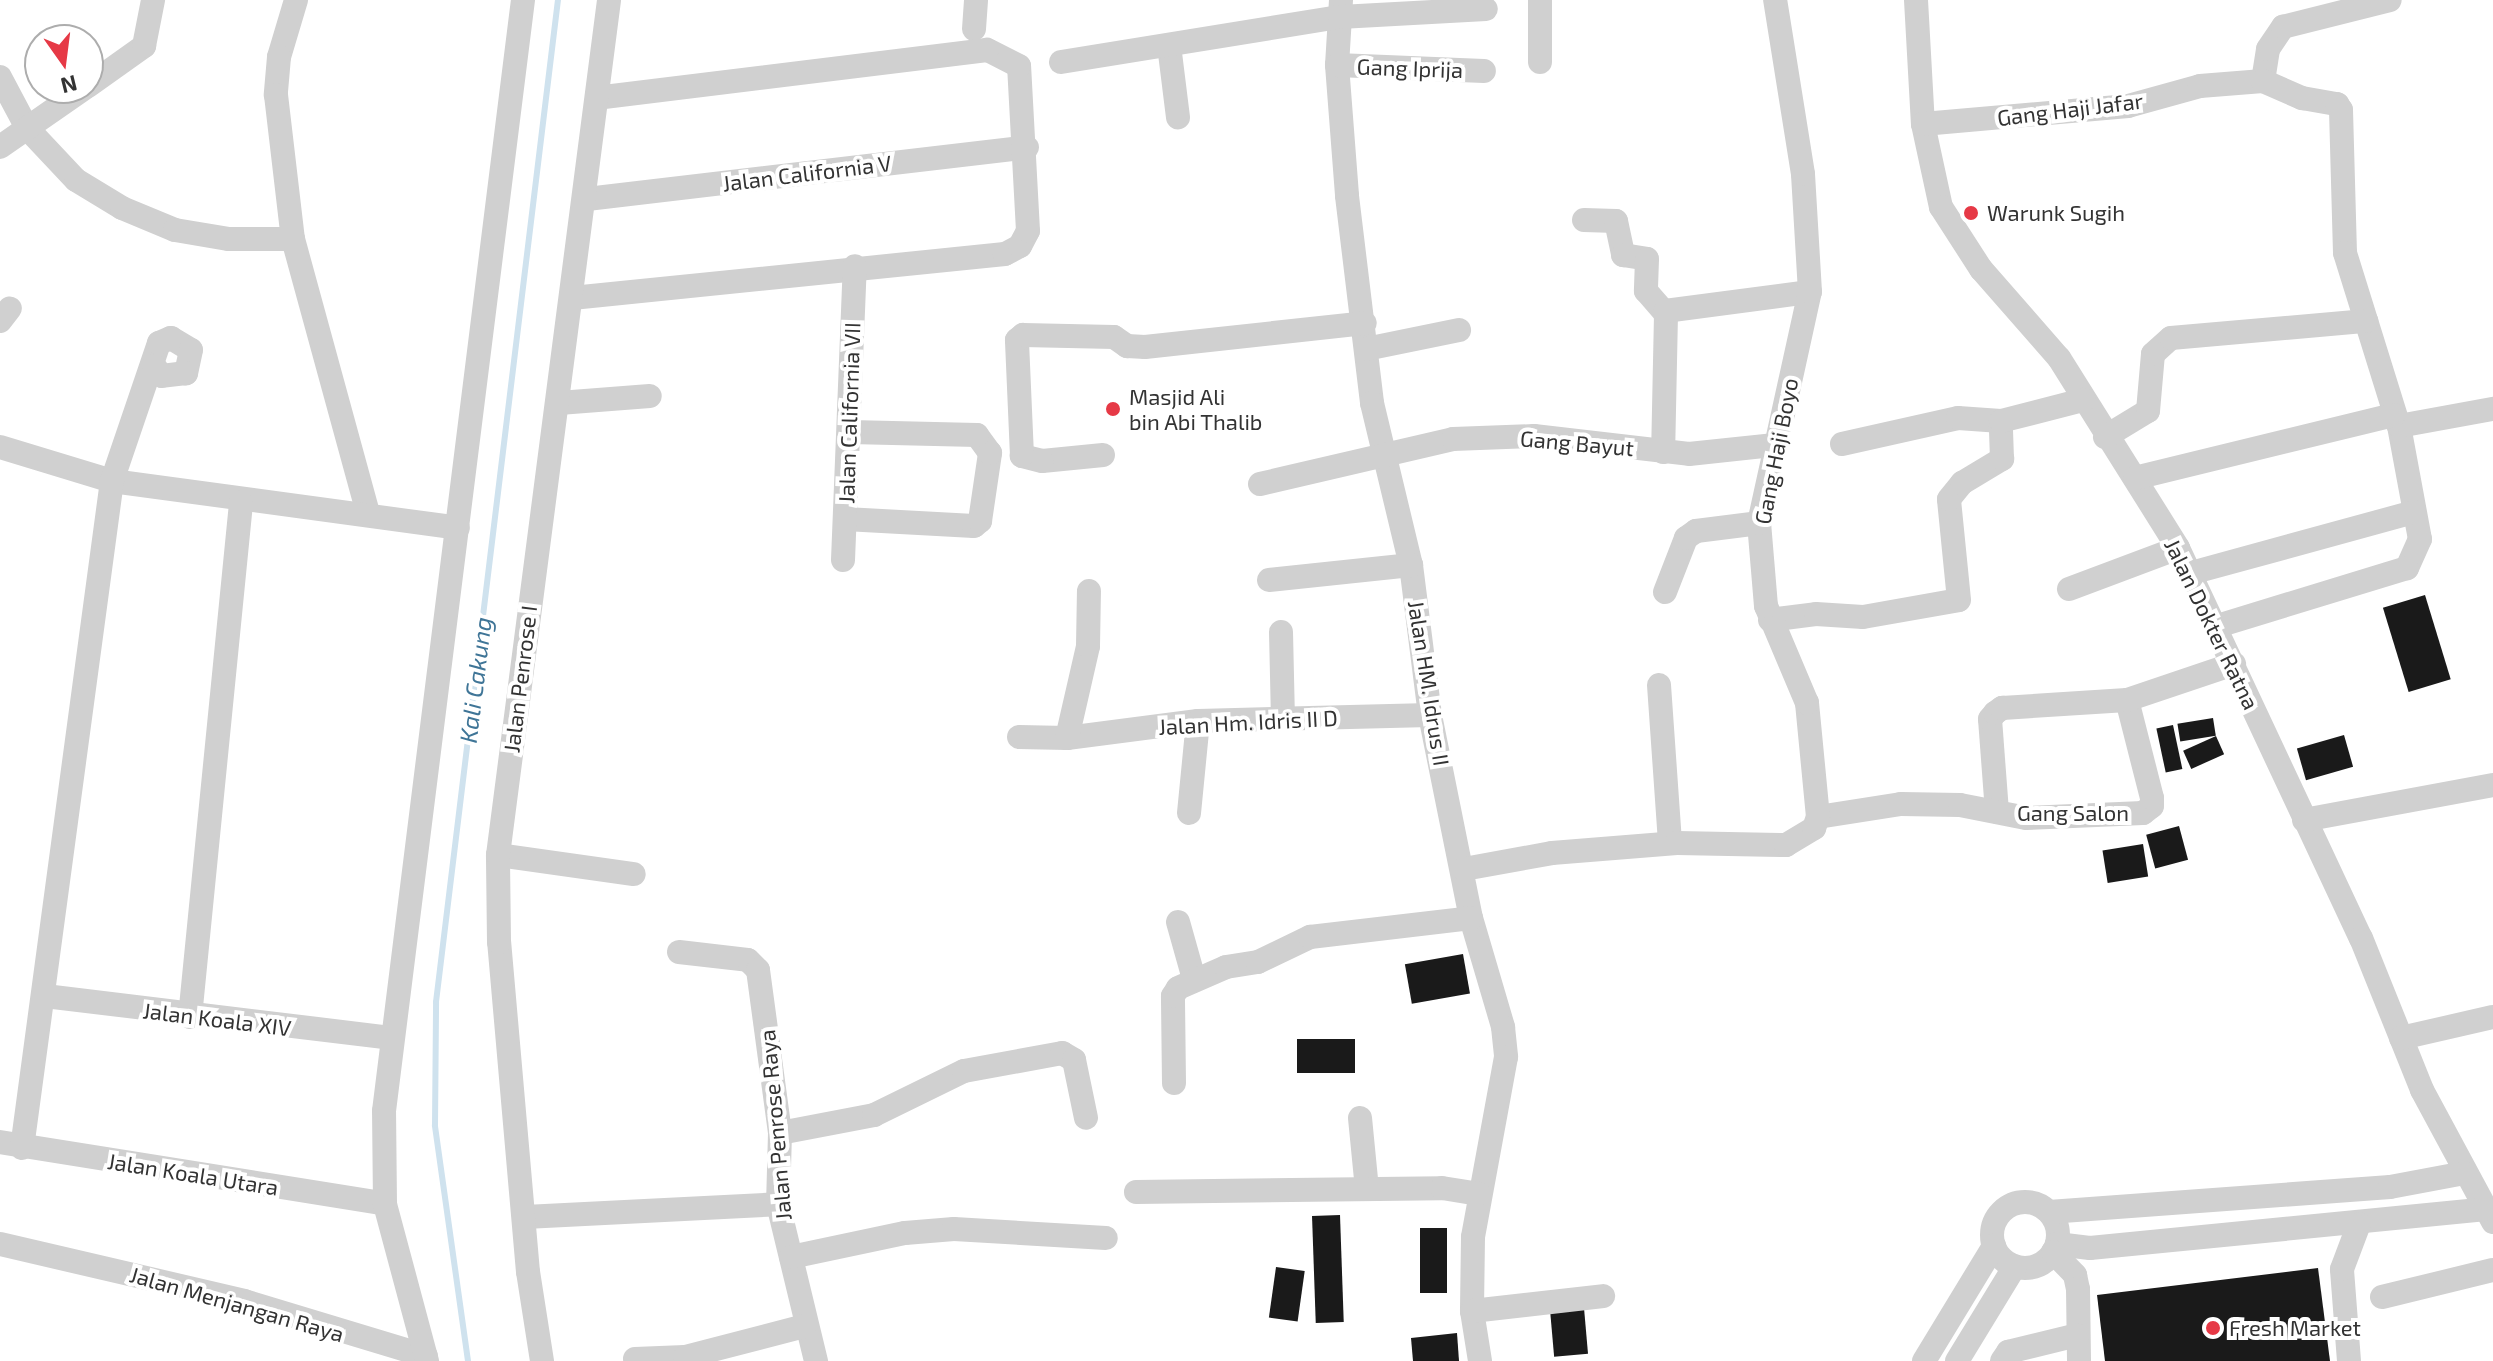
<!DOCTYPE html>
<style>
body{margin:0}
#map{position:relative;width:2493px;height:1361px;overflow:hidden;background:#fff;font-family:"Exo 2",sans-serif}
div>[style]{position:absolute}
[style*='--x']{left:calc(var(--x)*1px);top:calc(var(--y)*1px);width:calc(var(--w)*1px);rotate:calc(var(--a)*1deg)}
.stream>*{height:6px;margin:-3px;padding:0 3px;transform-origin:3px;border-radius:3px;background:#cfe2ee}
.building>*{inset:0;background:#1a1a1a;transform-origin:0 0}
.minor>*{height:24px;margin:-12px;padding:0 12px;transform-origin:12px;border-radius:12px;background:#d0d0d0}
.minor>.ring{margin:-12px;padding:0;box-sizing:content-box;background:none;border:24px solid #d0d0d0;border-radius:50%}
.dots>*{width:22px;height:22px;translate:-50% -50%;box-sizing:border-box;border:4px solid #fff;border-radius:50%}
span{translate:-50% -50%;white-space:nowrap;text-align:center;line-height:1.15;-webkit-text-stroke:8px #fff;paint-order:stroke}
.street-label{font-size:22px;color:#333}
.poi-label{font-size:22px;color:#333}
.left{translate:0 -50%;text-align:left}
.water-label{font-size:24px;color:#3f7597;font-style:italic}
.north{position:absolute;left:24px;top:24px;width:80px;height:80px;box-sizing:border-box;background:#fff;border:2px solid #adadad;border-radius:50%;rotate:166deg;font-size:22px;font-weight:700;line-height:32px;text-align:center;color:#333}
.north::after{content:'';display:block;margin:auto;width:28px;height:36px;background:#e63946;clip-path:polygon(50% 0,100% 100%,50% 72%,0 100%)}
</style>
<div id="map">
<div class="stream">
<div style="--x:468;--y:1361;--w:238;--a:-98"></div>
<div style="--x:435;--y:1125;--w:123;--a:-89.5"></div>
<div style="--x:436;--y:1002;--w:1009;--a:-83.06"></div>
</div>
<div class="building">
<div style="left:2425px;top:595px;width:88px;height:44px;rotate:73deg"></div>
<div style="left:2213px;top:718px;width:18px;height:36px;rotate:81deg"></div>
<div style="left:2173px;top:725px;width:45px;height:17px;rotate:78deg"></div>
<div style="left:2344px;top:735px;width:33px;height:49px;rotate:74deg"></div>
<div style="left:2216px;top:736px;width:20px;height:36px;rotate:66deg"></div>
<div style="left:2179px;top:826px;width:35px;height:34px;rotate:75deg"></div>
<div style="left:2143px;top:844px;width:33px;height:41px;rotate:81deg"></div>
<div style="left:1463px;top:954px;width:40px;height:59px;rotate:80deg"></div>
<div style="left:1297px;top:1039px;width:58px;height:34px"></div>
<div style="left:1340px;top:1215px;width:107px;height:28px;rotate:88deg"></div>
<div style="left:1420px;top:1228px;width:27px;height:65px"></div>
<div style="left:1276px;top:1267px;width:29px;height:51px;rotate:8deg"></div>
<div style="clip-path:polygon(2318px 1268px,2330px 1361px,2105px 1361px,2097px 1295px)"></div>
<div style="left:1584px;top:1308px;width:46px;height:34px;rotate:85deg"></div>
<div style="clip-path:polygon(1457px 1333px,1459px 1361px,1413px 1361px,1411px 1338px)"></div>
</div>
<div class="minor">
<div style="--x:296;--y:0;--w:59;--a:106.6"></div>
<div style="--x:279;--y:57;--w:38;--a:95"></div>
<div style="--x:276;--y:95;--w:145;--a:83.3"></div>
<div style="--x:293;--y:239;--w:285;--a:74.7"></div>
<div style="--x:1341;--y:0;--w:65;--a:93.5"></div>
<div style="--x:1337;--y:65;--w:131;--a:85.6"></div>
<div style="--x:1347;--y:196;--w:209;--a:83.1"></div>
<div style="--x:1372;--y:403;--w:167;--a:76.5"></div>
<div style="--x:1411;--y:565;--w:151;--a:82.8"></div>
<div style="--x:1430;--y:715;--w:207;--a:78.6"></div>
<div style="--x:1471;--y:918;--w:114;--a:73.6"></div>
<div style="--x:1503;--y:1027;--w:30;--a:84"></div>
<div style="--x:1506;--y:1057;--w:183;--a:100.4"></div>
<div style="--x:1473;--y:1237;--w:74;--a:90.8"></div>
<div style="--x:1472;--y:1311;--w:51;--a:80.9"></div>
<div style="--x:1540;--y:0;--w:62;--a:90"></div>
<div style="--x:1916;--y:0;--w:124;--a:86.8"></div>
<div style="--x:1923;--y:124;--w:85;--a:77.8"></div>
<div style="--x:1941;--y:207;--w:74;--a:57.2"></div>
<div style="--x:1981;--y:269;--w:118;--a:48.8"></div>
<div style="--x:2059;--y:358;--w:224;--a:57.9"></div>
<div style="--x:2178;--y:548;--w:431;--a:64.9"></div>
<div style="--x:2361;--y:938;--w:164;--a:68.1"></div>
<div style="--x:2422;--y:1090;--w:150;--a:61.7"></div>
<div style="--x:974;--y:29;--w:29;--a:-86"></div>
<div style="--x:1169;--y:45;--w:73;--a:82.9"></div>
<div style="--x:1061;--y:62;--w:283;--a:-9.2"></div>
<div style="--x:1340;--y:17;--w:146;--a:-3.1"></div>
<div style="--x:1337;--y:65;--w:147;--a:2.3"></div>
<div style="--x:0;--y:77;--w:58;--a:62.1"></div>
<div style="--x:27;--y:128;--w:71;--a:46.7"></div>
<div style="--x:76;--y:180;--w:54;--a:31.3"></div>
<div style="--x:122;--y:208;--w:57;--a:22.5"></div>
<div style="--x:175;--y:230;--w:55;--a:9.5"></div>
<div style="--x:229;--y:239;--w:64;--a:0"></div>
<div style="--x:2263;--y:81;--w:32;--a:-81"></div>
<div style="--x:2268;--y:49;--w:27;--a:-56"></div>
<div style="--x:2283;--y:27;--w:110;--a:-14.2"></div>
<div style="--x:88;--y:86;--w:69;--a:-35.5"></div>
<div style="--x:144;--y:46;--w:47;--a:-78.9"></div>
<div style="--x:1923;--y:124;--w:206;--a:-5"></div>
<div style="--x:2128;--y:106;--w:75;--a:-15.5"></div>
<div style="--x:2200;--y:86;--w:63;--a:-4.5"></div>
<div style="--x:2263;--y:81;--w:43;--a:23.6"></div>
<div style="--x:2302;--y:98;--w:36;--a:10"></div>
<div style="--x:2337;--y:104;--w:7;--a:56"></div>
<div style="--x:2341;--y:110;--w:143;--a:88.4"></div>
<div style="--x:2345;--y:253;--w:181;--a:72.7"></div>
<div style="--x:2399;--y:426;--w:115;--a:79.5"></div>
<div style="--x:2420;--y:539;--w:32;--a:114"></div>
<div style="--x:2407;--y:568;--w:199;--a:163"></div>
<div style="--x:0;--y:147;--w:103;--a:-34.8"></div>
<div style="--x:587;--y:199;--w:443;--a:-6.7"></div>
<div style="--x:1584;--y:220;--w:32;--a:2"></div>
<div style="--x:1616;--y:221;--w:35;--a:78"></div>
<div style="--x:1623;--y:255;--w:24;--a:9"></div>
<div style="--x:1647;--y:259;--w:32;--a:92"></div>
<div style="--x:1646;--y:291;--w:30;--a:49"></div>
<div style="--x:1666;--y:314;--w:138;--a:91.2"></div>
<div style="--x:572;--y:298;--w:435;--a:-5.8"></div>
<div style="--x:1005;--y:254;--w:17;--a:-28"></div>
<div style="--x:1020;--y:246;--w:17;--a:-62"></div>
<div style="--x:1028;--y:231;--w:165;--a:-93.1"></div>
<div style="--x:1019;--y:66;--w:36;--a:-153"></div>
<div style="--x:987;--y:50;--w:392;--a:173"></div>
<div style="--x:1665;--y:311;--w:146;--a:-7.5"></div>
<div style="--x:0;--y:321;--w:16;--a:-52"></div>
<div style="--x:1366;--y:349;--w:95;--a:-11.5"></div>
<div style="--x:559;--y:403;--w:91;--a:-4.4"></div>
<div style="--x:2399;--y:426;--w:96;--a:-10.3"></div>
<div style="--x:2105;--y:437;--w:50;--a:-31.2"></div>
<div style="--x:2148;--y:411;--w:57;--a:-85"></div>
<div style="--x:2153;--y:354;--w:24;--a:-42"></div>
<div style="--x:2171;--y:338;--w:196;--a:-5"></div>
<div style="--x:1842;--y:444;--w:119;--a:-12.6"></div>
<div style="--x:1958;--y:418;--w:43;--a:4"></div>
<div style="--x:0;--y:447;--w:117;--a:16.9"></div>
<div style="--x:112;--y:481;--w:349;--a:7.7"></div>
<div style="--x:1103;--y:455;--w:61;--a:174.4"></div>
<div style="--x:1042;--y:461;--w:21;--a:-166"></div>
<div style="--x:1022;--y:456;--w:116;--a:-92.5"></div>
<div style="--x:1017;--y:340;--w:8;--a:-40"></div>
<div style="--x:1023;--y:335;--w:91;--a:1.3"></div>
<div style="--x:1114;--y:337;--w:16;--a:35"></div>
<div style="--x:1127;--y:346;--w:18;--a:3"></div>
<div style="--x:1145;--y:347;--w:221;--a:-6.2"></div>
<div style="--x:2135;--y:478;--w:266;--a:-13.7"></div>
<div style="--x:1260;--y:484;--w:198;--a:-13.1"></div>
<div style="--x:1453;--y:439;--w:81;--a:-2.1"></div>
<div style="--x:1534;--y:436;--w:156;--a:6.6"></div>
<div style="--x:1689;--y:454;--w:84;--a:-6.1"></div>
<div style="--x:845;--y:519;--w:129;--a:3.1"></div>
<div style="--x:974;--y:526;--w:8;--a:-40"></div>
<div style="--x:980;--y:521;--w:69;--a:-81.6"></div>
<div style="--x:990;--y:453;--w:22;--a:-126"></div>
<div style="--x:977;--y:435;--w:127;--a:-178.6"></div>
<div style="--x:843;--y:560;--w:294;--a:-87.7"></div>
<div style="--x:2191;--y:573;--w:231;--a:-15.3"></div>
<div style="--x:1269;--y:580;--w:143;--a:-6"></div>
<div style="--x:2069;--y:589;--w:116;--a:-20.6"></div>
<div style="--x:1665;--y:592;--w:58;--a:-68.7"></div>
<div style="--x:1686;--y:538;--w:12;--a:-35"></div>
<div style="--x:1696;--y:531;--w:64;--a:-7.2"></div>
<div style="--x:1770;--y:620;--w:46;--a:-7.4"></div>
<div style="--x:1816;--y:614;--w:47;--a:3.7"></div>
<div style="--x:1863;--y:617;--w:97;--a:-10"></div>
<div style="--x:1959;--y:600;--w:101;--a:-95.7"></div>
<div style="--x:1949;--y:499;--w:21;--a:-51"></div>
<div style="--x:1962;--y:483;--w:47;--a:-31"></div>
<div style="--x:2002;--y:459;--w:38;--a:-92"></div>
<div style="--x:2001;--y:421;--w:85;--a:-14.4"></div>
<div style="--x:1281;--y:632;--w:87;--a:88.7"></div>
<div style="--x:1659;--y:685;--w:158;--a:86"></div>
<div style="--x:1019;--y:737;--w:48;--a:1.2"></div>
<div style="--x:1067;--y:738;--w:132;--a:-7.4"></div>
<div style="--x:1198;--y:721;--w:232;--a:-1.5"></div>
<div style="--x:1067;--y:738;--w:94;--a:-77.1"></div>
<div style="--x:1088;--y:646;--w:55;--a:-89"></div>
<div style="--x:1997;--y:812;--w:93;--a:-94.3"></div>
<div style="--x:1990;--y:719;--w:8;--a:-50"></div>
<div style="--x:1995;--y:713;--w:9;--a:-36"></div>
<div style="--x:2002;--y:708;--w:125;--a:-3.7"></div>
<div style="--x:1189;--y:813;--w:92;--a:-84.4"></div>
<div style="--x:1818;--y:817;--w:84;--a:-8.9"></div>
<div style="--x:1901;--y:804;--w:59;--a:1"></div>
<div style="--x:1960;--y:805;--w:67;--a:11.1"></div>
<div style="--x:2026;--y:818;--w:117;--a:-2.4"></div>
<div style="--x:2143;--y:813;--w:11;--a:-38"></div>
<div style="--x:2152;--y:806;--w:8;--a:-90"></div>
<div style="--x:2152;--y:798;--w:101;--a:-104.3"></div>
<div style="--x:2127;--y:700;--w:113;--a:-18.6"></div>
<div style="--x:2304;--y:820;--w:192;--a:-10.5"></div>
<div style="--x:498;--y:855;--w:137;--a:8"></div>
<div style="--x:1464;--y:869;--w:89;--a:-10.3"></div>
<div style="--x:1552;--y:853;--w:125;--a:-4.6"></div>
<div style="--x:1677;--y:843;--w:109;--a:1.1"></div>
<div style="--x:1786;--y:845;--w:33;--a:-31"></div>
<div style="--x:1814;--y:828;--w:12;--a:-70"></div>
<div style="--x:1818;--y:817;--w:115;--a:-95.5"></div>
<div style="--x:1807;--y:703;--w:105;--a:-112.9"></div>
<div style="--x:1766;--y:606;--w:83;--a:-94.8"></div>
<div style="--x:1759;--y:523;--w:237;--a:-77.6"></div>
<div style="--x:1810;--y:292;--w:118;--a:-93.4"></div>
<div style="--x:1803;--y:174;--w:176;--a:-99.1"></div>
<div style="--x:1178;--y:922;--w:59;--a:74.3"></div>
<div style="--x:679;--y:952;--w:69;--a:6.6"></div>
<div style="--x:748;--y:960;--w:14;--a:45"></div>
<div style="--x:758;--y:970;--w:164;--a:82.3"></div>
<div style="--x:780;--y:1133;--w:71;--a:91.6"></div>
<div style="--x:778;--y:1204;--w:162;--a:76.4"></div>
<div style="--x:45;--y:996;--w:348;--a:6.9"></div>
<div style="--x:190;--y:1017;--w:517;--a:-84.33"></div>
<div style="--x:2401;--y:1038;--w:94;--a:-12.9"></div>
<div style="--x:1174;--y:1083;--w:87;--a:-90.7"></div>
<div style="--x:1173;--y:996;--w:9;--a:-58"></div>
<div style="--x:1178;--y:988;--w:52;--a:-23.6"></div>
<div style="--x:1226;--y:967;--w:32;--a:-9"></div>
<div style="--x:1258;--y:962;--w:58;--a:-25.7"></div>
<div style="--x:1310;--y:937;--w:162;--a:-6.7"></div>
<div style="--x:1360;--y:1118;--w:71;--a:84.4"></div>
<div style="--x:780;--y:1133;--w:96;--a:-10.8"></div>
<div style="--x:874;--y:1115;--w:100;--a:-26.1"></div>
<div style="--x:964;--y:1071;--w:100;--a:-10.4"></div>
<div style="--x:1062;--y:1053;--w:14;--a:30"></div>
<div style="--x:1074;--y:1060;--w:59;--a:78.3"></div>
<div style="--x:0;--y:1142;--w:390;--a:9.1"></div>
<div style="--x:22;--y:1148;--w:673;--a:-82.32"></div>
<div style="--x:112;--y:481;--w:146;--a:-71.2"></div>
<div style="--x:159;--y:343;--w:13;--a:-23"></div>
<div style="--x:171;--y:338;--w:23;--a:31"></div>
<div style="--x:191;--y:350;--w:24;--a:102"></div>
<div style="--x:186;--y:373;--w:24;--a:173"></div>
<div style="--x:162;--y:376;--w:13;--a:-129"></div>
<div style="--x:1136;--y:1192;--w:306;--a:-0.7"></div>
<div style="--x:1442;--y:1188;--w:37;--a:9"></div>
<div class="ring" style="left:1992px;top:1202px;width:42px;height:42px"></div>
<div style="--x:2049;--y:1212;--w:342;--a:-4.2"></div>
<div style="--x:2390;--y:1187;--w:76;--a:-10.6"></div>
<div style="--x:525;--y:1217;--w:253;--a:-2.9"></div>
<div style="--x:0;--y:1244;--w:251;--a:13.1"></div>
<div style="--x:244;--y:1301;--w:190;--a:16.8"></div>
<div style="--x:2057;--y:1244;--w:33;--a:7"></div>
<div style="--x:2090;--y:1248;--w:398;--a:-5.6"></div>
<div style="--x:2053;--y:1252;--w:32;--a:46"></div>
<div style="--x:2075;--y:1275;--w:14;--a:78"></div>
<div style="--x:2078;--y:1289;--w:72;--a:89.2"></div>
<div style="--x:791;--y:1257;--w:116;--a:-11.9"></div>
<div style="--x:905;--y:1233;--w:49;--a:-4.7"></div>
<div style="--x:954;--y:1229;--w:152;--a:3.4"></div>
<div style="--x:2382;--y:1297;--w:114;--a:-13.7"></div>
<div style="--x:1472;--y:1311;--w:132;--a:-6.5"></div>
<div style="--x:635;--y:1359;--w:50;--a:-2.3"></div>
<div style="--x:685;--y:1357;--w:124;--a:-14.5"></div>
<div style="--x:427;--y:1361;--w:163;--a:-105"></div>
<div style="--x:385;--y:1204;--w:93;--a:-90.6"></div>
<div style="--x:384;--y:1111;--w:1120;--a:-82.87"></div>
<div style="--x:542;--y:1361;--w:90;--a:-98.9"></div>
<div style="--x:528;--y:1272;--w:331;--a:-95"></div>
<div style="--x:499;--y:942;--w:87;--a:-90.7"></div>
<div style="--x:498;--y:855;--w:862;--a:-82.6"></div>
<div style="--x:1924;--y:1361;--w:135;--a:-58.7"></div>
<div style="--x:1957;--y:1361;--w:111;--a:-58.6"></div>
<div style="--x:2002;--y:1361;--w:11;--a:-56"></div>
<div style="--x:2008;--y:1352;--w:71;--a:-13.8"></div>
<div style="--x:2349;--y:1361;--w:92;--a:-94.4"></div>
<div style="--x:2342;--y:1269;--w:48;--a:-69.3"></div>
</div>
<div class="dots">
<div style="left:1971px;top:213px;background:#e63946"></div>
<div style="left:1113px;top:409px;background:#e63946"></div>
<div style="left:2213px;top:1328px;background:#e63946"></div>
</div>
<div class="street-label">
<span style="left:1410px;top:68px;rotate:2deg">Gang Iprija</span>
<span style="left:2070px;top:109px;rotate:-7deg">Gang Haji Jafar</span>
<span style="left:807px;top:173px;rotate:-7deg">Jalan California V</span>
<span style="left:849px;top:413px;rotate:-88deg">Jalan California VII</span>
<span style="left:1577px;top:443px;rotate:5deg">Gang Bayut</span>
<span style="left:1776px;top:451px;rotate:-79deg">Gang Haji Boyo</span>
<span style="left:2212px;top:624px;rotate:64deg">Jalan Dokter Ratna</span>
<span style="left:520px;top:679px;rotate:-83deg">Jalan Penrose I</span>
<span style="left:1429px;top:683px;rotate:81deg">Jalan HM. Idrus II</span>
<span style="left:1248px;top:722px;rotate:-3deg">Jalan Hm. Idris II D</span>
<span style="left:2073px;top:813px">Gang Salon</span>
<span style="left:217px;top:1019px;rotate:7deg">Jalan Koala XIV</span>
<span style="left:775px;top:1125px;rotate:-95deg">Jalan Penrose Raya</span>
<span style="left:193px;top:1174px;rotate:9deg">Jalan Koala Utara</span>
<span style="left:237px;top:1304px;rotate:16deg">Jalan Menjangan Raya</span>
</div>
<div class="poi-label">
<span class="left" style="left:1987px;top:213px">Warunk Sugih</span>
<span class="left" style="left:1129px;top:409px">Masjid Ali<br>bin Abi Thalib</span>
<span class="left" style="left:2229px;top:1328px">Fresh Market</span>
</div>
<div class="water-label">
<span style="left:475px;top:680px;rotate:-83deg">Kali Cakung</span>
</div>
<div class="north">N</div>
</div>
